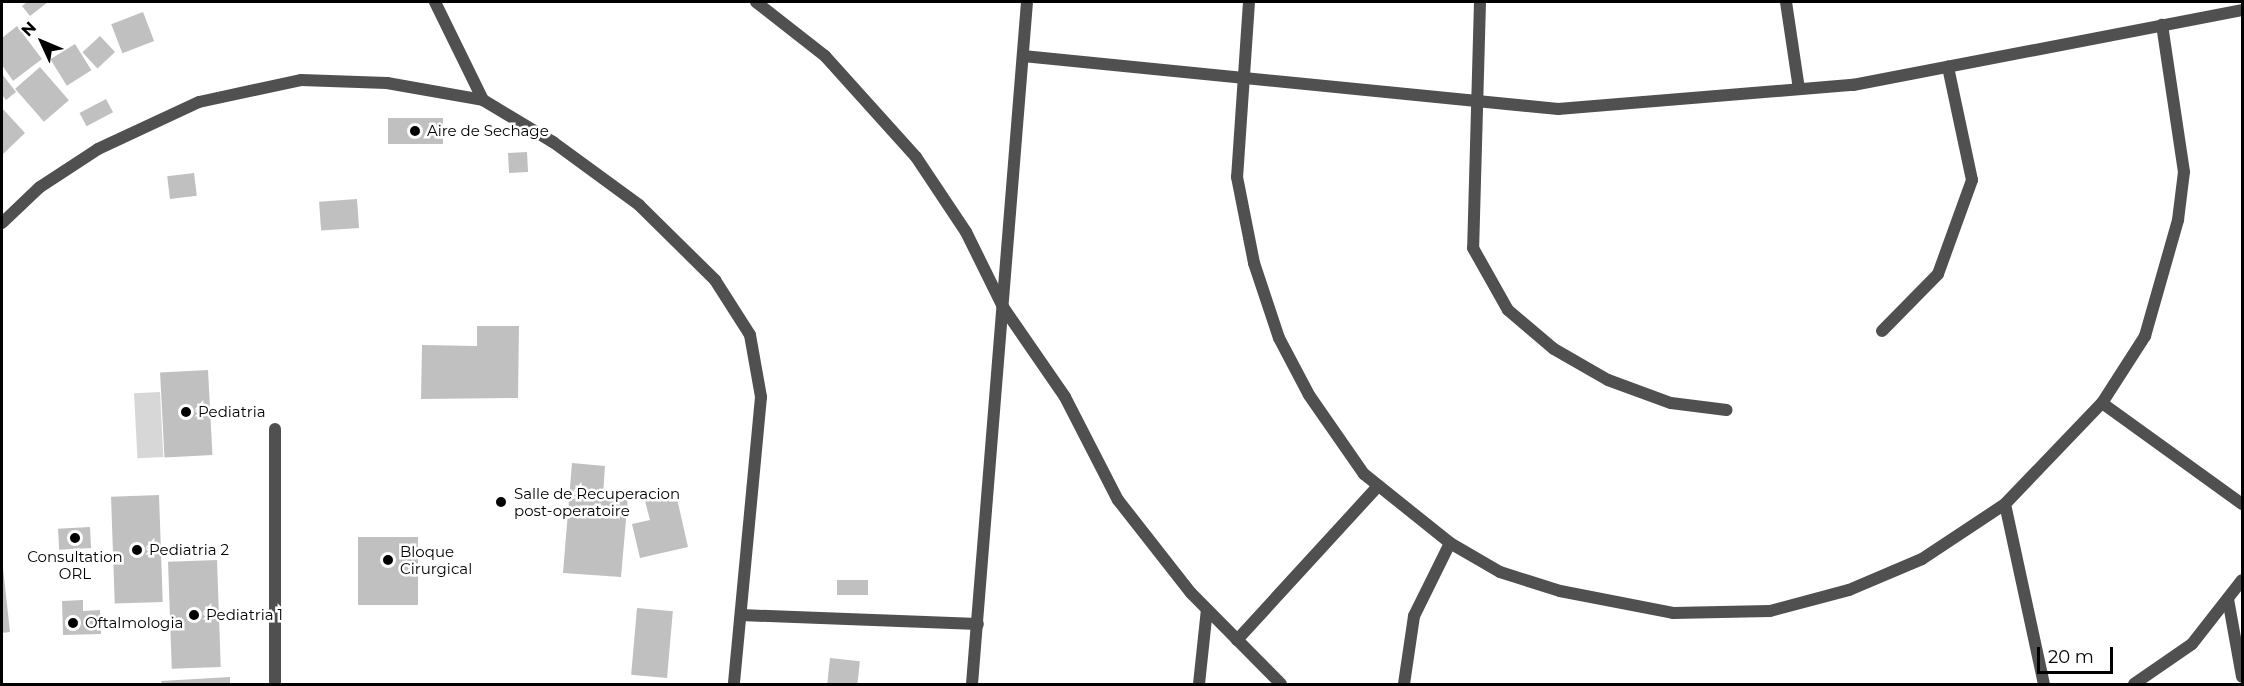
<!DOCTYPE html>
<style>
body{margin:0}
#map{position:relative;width:2244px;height:686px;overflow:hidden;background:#fff;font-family:Montserrat,sans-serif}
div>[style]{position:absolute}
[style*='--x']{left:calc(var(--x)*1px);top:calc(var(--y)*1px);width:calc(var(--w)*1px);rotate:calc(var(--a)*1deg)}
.green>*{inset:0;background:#d7d7d7;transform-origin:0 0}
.building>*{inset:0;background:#c0c0c0;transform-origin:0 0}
.service>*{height:12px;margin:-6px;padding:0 6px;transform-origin:6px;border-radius:6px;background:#505050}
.minor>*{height:12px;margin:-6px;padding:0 6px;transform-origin:6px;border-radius:6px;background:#505050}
.dots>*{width:16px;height:16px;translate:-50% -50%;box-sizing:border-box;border:3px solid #fff;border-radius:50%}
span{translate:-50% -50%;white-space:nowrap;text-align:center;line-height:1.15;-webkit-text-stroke:5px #fff;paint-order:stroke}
.poi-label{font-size:15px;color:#000}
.left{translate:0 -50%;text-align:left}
.frame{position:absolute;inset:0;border:3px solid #000;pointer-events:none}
.north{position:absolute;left:12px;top:12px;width:60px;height:60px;-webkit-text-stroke:4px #fff;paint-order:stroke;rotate:314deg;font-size:16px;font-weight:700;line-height:24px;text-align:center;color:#000}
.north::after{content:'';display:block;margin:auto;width:21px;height:27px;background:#000;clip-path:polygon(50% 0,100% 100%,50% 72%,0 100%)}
.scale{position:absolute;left:2037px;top:647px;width:76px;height:27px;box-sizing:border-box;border:3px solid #000;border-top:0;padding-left:8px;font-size:18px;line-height:21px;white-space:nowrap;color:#000;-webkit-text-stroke:4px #fff;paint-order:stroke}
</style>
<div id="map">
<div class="green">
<div style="left:160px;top:392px;width:65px;height:26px;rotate:87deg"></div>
</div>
<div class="building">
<div style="clip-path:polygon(27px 2px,48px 2px,30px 16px,22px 6px)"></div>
<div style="left:143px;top:12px;width:31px;height:34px;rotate:69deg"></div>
<div style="clip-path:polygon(17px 26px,42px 59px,13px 81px,2px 65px,2px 38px)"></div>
<div style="left:100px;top:36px;width:22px;height:24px;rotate:47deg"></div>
<div style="left:75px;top:44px;width:31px;height:29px;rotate:58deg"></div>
<div style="left:40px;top:67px;width:44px;height:33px;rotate:49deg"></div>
<div style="clip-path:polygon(2px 74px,16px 92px,6px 100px,2px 95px)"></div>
<div style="left:106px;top:99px;width:15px;height:30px;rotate:62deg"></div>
<div style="clip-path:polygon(2px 108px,25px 133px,2px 155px)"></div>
<div style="left:388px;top:118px;width:55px;height:26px"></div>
<div style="left:527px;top:152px;width:20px;height:19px;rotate:87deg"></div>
<div style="left:194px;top:173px;width:23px;height:27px;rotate:83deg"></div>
<div style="left:357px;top:199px;width:29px;height:38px;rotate:86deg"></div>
<div style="clip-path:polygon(477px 326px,519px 326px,518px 398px,421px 399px,422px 345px,477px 346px)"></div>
<div style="left:208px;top:370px;width:85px;height:48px;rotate:87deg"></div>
<div style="clip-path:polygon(572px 463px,605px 466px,603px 495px,628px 497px,621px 577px,563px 573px)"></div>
<div style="clip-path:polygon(676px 494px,688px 547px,640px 558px,632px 524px,650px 520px,645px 501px)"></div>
<div style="left:159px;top:495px;width:107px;height:48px;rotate:88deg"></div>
<div style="left:90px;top:527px;width:21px;height:32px;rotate:87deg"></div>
<div style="left:358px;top:537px;width:60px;height:68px"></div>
<div style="clip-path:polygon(2px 559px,10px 632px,2px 633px)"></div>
<div style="left:217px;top:560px;width:107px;height:49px;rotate:88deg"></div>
<div style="left:868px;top:580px;width:15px;height:31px;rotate:90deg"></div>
<div style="clip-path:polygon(83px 600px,83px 611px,100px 610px,101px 634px,63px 635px,62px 601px)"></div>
<div style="left:637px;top:608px;width:36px;height:67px;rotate:5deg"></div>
<div style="left:830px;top:658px;width:30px;height:26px;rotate:6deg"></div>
<div style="clip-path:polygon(230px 677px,230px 684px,162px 684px,161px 681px)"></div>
</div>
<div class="service">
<div style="--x:275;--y:429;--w:255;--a:90"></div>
</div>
<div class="minor">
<div style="--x:435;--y:2;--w:109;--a:63.9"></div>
<div style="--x:756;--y:2;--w:88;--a:38"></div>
<div style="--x:825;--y:56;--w:136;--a:48"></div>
<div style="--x:916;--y:157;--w:90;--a:56.3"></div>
<div style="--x:966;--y:232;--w:84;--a:63.7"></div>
<div style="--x:1003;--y:307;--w:109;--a:55.4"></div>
<div style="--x:1065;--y:397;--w:116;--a:62.8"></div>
<div style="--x:1118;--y:500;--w:118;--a:51.9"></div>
<div style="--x:1191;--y:593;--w:128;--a:45.3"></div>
<div style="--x:1249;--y:2;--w:175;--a:93.9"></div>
<div style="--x:1237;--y:177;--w:88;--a:78.8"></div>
<div style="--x:1254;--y:263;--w:79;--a:71.6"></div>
<div style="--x:1279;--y:338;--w:64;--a:62.2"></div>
<div style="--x:1309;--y:395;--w:96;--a:55.2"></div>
<div style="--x:1364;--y:474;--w:110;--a:38.7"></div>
<div style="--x:1450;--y:543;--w:58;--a:30.1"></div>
<div style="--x:1500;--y:572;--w:63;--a:17.6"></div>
<div style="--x:1560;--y:591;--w:115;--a:11"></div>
<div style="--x:1673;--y:613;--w:97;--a:-1.2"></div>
<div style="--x:1770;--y:611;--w:82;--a:-14.9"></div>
<div style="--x:1849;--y:590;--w:79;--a:-23"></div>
<div style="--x:1922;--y:559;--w:100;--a:-33.5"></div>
<div style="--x:2005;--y:504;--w:140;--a:-46.2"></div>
<div style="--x:2102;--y:403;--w:80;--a:-57.3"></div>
<div style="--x:2145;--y:336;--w:121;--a:-74.1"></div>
<div style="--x:2178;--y:220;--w:48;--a:-82.9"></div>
<div style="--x:2184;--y:172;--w:149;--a:-98.5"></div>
<div style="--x:1480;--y:2;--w:246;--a:91.6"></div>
<div style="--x:1473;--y:248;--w:71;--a:60.6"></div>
<div style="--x:1508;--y:310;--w:60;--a:40.3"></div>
<div style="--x:1554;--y:349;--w:62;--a:29.9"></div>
<div style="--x:1608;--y:380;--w:67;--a:20.1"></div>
<div style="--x:1671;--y:403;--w:56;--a:7.1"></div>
<div style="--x:1786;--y:2;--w:88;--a:81.5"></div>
<div style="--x:1023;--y:56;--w:538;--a:5.66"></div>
<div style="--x:1558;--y:109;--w:296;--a:-4.7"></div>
<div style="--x:1853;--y:85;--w:396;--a:-10.9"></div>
<div style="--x:2;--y:223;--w:52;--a:-43.5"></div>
<div style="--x:40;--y:187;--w:69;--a:-33.2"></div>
<div style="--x:98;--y:149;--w:111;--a:-25"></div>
<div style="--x:199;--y:102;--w:104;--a:-12.2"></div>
<div style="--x:301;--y:80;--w:86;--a:2"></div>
<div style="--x:387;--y:83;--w:97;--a:10"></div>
<div style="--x:483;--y:100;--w:82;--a:31"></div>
<div style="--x:553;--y:142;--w:107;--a:36.2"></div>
<div style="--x:639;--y:205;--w:107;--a:44.6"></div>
<div style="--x:715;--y:280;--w:65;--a:57.5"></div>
<div style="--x:750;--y:335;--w:63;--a:79.9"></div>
<div style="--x:761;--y:397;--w:288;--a:95.4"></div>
<div style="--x:1882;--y:331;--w:80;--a:-45.5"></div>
<div style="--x:1938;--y:274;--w:100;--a:-70.1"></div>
<div style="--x:1972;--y:180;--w:116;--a:-102"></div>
<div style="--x:2102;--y:403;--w:173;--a:35.8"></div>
<div style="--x:2005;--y:504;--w:184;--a:77.8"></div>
<div style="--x:2228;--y:599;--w:79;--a:79.8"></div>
<div style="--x:741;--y:615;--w:237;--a:2.2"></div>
<div style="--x:1237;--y:640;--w:209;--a:-47.5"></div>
<div style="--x:972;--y:684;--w:684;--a:-85.39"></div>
<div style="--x:1199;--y:684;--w:75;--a:-83.9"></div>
<div style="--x:1404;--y:684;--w:69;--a:-81.6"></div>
<div style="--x:1414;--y:616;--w:81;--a:-63.7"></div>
<div style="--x:2134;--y:684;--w:70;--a:-34.6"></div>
<div style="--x:2192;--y:644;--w:81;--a:-52"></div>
</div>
<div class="dots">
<div style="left:415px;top:131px;background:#000"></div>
<div style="left:186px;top:412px;background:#000"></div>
<div style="left:501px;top:502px;background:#000"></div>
<div style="left:75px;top:538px;background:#000"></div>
<div style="left:137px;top:550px;background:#000"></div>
<div style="left:388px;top:560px;background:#000"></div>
<div style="left:194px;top:615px;background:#000"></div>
<div style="left:73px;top:623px;background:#000"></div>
</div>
<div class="poi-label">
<span class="left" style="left:427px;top:131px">Aire de Sechage</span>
<span class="left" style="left:198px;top:412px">Pediatria</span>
<span class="left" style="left:514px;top:502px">Salle de Recuperacion<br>post-operatoire</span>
<span class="left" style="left:149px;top:550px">Pediatria 2</span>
<span class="left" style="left:400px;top:560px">Bloque<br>Cirurgical</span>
<span style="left:75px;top:565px">Consultation<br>ORL</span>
<span class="left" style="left:206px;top:615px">Pediatria 1</span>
<span class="left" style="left:85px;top:623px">Oftalmologia</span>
</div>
<div class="frame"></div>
<div class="north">N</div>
<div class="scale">20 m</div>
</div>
